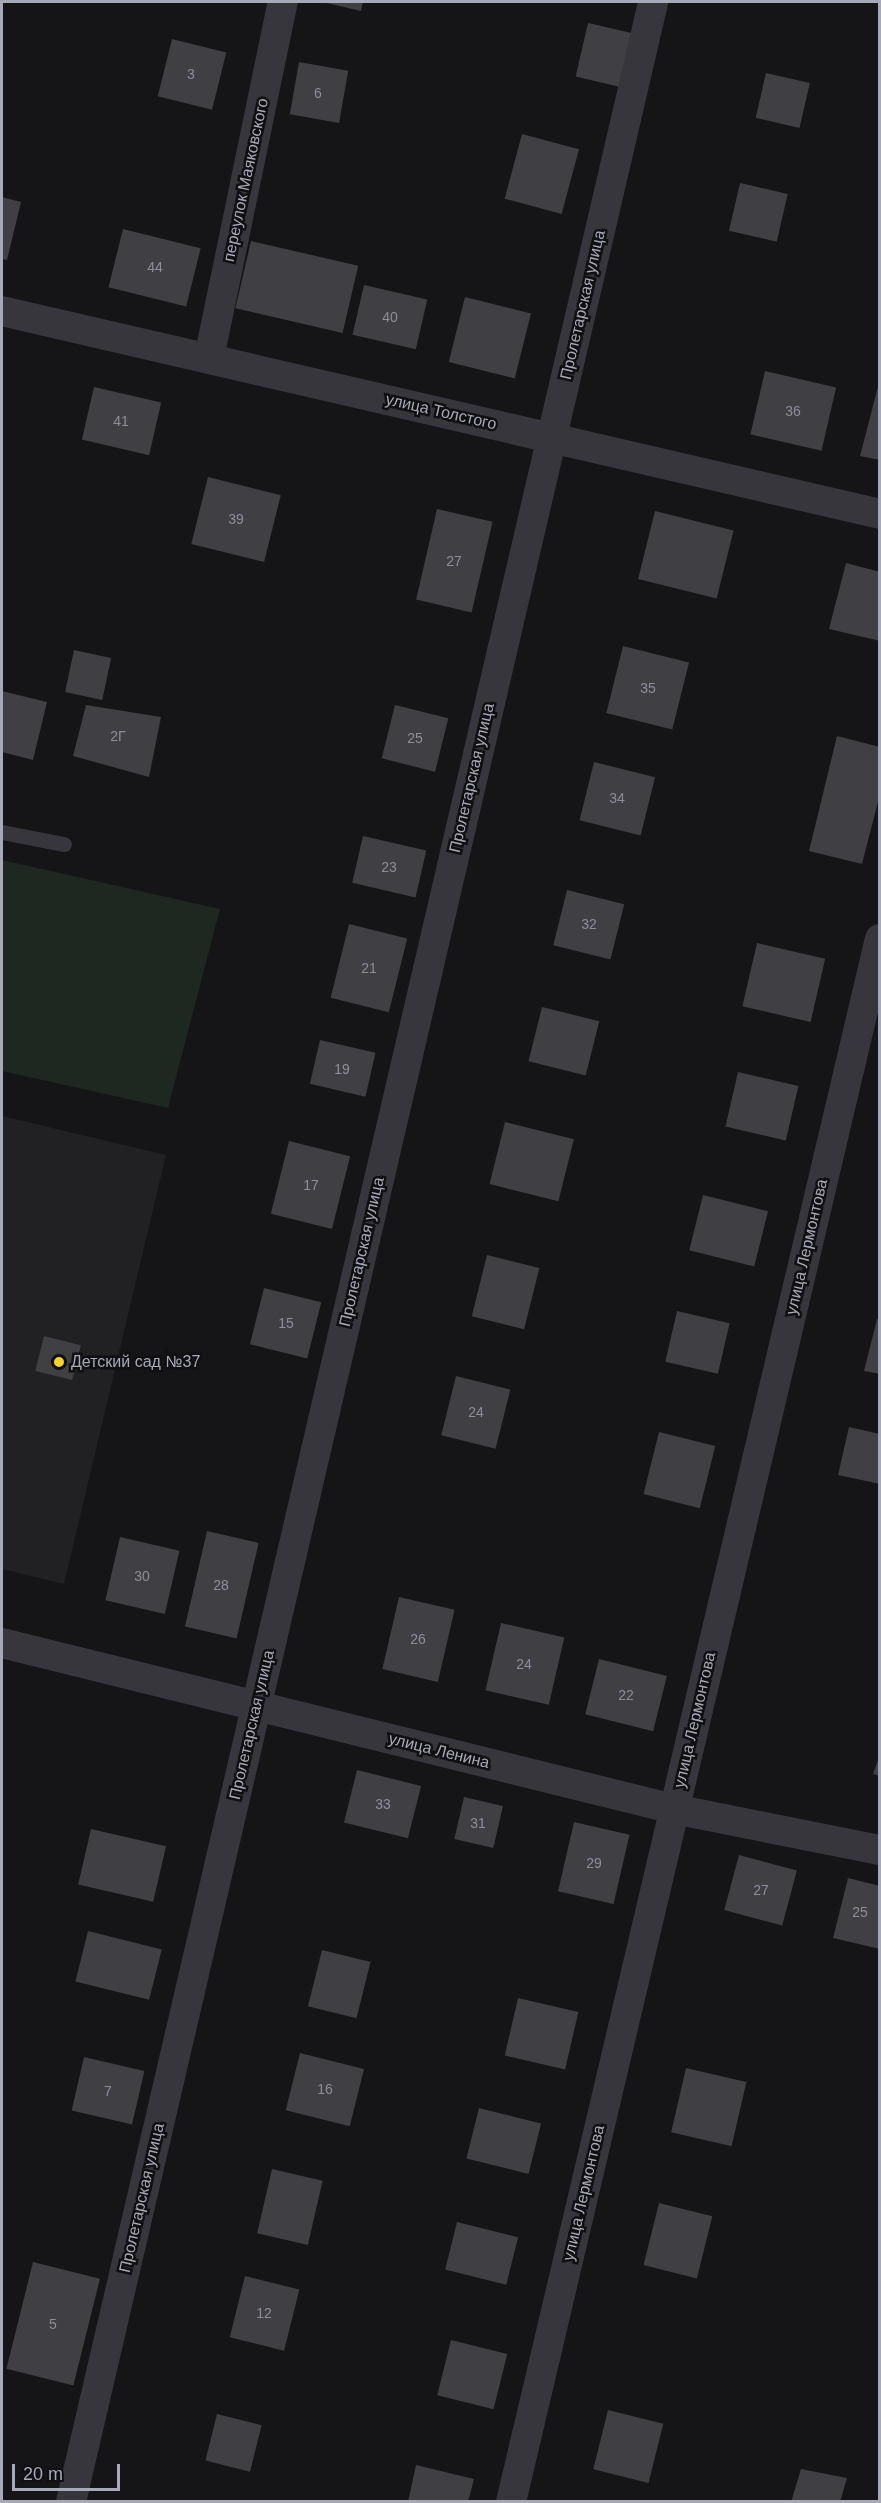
<!DOCTYPE html>
<meta charset="utf-8">
<style>
body{margin:0}
#map{position:relative;width:881px;height:2503px;overflow:hidden;background:#151517;font-family:Arial,sans-serif}
div>[style]{position:absolute}
[style*='--x']{left:calc(var(--x)*1px);top:calc(var(--y)*1px);width:calc(var(--w)*1px);rotate:calc(var(--a)*1deg)}
.built>*{inset:0;background:#212124}
.green>*{inset:0;background:#1f2721}
.building>*{inset:0;background:#3f3f44;transform-origin:0 0}
.lane>*{height:15px;margin:-7.5px;padding:0 7.5px;transform-origin:7.5px;border-radius:7.5px;background:#36363c}
.street>*{height:30px;margin:-15px;padding:0 15px;transform-origin:15px;border-radius:15px;background:#36363c}
.dots>*{width:16px;height:16px;translate:-50% -50%;box-sizing:border-box;border:3px solid #101012;border-radius:50%}
span{translate:-50% -50%;white-space:nowrap;text-align:center;line-height:1.15;-webkit-text-stroke:5px #101012;paint-order:stroke}
.number-label{font-size:14px;color:#8d8e9b}
.number-label span{-webkit-text-stroke-width:0}
.street-label{font-size:16px;color:#a7a9b8}
.poi-label{font-size:16px;color:#a7a9b8}
.left{translate:0 -50%;text-align:left}
.frame{position:absolute;inset:0;border:3px solid #a7a9b8;pointer-events:none}
.scale{position:absolute;left:12px;top:2464px;width:108px;height:27px;box-sizing:border-box;border:3px solid #a7a9b8;border-top:0;padding-left:8px;font-size:18px;line-height:21px;white-space:nowrap;color:#a7a9b8;-webkit-text-stroke:4px #101012;paint-order:stroke}
</style>
<div id="map">
<div class="built">
<div style="clip-path:polygon(2px 1116px,166px 1155px,64px 1584px,2px 1569px)"></div>
</div>
<div class="green">
<div style="clip-path:polygon(2px 860px,220px 909px,168px 1108px,2px 1071px)"></div>
</div>
<div class="building">
<div style="clip-path:polygon(322px 2px,363px 2px,361px 11px)"></div>
<div style="left:588px;top:23px;width:48px;height:55px;rotate:13deg"></div>
<div style="left:172px;top:39px;width:56px;height:59px;rotate:14deg"></div>
<div style="left:299px;top:62px;width:50px;height:53px;rotate:10deg"></div>
<div style="left:766px;top:73px;width:45px;height:46px;rotate:13deg"></div>
<div style="left:522px;top:134px;width:59px;height:67px;rotate:15deg"></div>
<div style="left:740px;top:183px;width:49px;height:49px;rotate:13deg"></div>
<div style="clip-path:polygon(2px 197px,21px 202px,7px 260px,2px 259px)"></div>
<div style="left:123px;top:229px;width:80px;height:60px;rotate:14deg"></div>
<div style="left:251px;top:241px;width:110px;height:69px;rotate:13deg"></div>
<div style="left:364px;top:285px;width:65px;height:51px;rotate:13deg"></div>
<div style="left:465px;top:297px;width:68px;height:67px;rotate:14deg"></div>
<div style="left:765px;top:371px;width:73px;height:65px;rotate:13deg"></div>
<div style="clip-path:polygon(880px 379px,880px 460px,860px 456px)"></div>
<div style="left:94px;top:387px;width:69px;height:54px;rotate:13deg"></div>
<div style="left:208px;top:477px;width:75px;height:69px;rotate:14deg"></div>
<div style="left:437px;top:509px;width:57px;height:93px;rotate:13deg"></div>
<div style="left:655px;top:511px;width:81px;height:70px;rotate:14deg"></div>
<div style="clip-path:polygon(846px 563px,880px 572px,880px 641px,829px 629px)"></div>
<div style="left:623px;top:646px;width:68px;height:69px;rotate:14deg"></div>
<div style="left:74px;top:650px;width:38px;height:43px;rotate:12deg"></div>
<div style="clip-path:polygon(2px 691px,47px 702px,33px 760px,2px 752px)"></div>
<div style="clip-path:polygon(86px 705px,161px 717px,149px 777px,73px 756px)"></div>
<div style="left:395px;top:705px;width:55px;height:55px;rotate:14deg"></div>
<div style="clip-path:polygon(837px 736px,880px 747px,880px 794px,862px 864px,809px 851px)"></div>
<div style="left:594px;top:762px;width:63px;height:60px;rotate:14deg"></div>
<div style="left:363px;top:836px;width:65px;height:48px;rotate:13deg"></div>
<div style="left:567px;top:890px;width:59px;height:57px;rotate:14deg"></div>
<div style="left:349px;top:924px;width:60px;height:76px;rotate:14deg"></div>
<div style="left:757px;top:943px;width:70px;height:65px;rotate:13deg"></div>
<div style="left:542px;top:1007px;width:59px;height:56px;rotate:14deg"></div>
<div style="left:320px;top:1040px;width:57px;height:45px;rotate:13deg"></div>
<div style="left:738px;top:1072px;width:62px;height:56px;rotate:13deg"></div>
<div style="left:505px;top:1122px;width:71px;height:64px;rotate:14deg"></div>
<div style="left:289px;top:1141px;width:63px;height:75px;rotate:14deg"></div>
<div style="left:703px;top:1195px;width:67px;height:57px;rotate:14deg"></div>
<div style="left:487px;top:1255px;width:54px;height:63px;rotate:14deg"></div>
<div style="left:264px;top:1288px;width:59px;height:58px;rotate:14deg"></div>
<div style="left:677px;top:1311px;width:54px;height:52px;rotate:13deg"></div>
<div style="clip-path:polygon(877px 1319px,880px 1320px,880px 1374px,864px 1371px)"></div>
<div style="left:44px;top:1336px;width:38px;height:36px;rotate:14deg"></div>
<div style="left:456px;top:1376px;width:56px;height:61px;rotate:14deg"></div>
<div style="clip-path:polygon(849px 1427px,880px 1434px,880px 1484px,838px 1475px)"></div>
<div style="left:659px;top:1432px;width:58px;height:64px;rotate:14deg"></div>
<div style="left:207px;top:1531px;width:53px;height:98px;rotate:13deg"></div>
<div style="left:120px;top:1537px;width:61px;height:65px;rotate:13deg"></div>
<div style="left:399px;top:1597px;width:57px;height:74px;rotate:13deg"></div>
<div style="left:501px;top:1623px;width:65px;height:69px;rotate:13deg"></div>
<div style="left:599px;top:1659px;width:70px;height:57px;rotate:14deg"></div>
<div style="clip-path:polygon(880px 1754px,880px 1776px,873px 1774px)"></div>
<div style="left:357px;top:1770px;width:66px;height:54px;rotate:14deg"></div>
<div style="left:464px;top:1797px;width:40px;height:43px;rotate:13deg"></div>
<div style="left:574px;top:1822px;width:57px;height:71px;rotate:13deg"></div>
<div style="left:91px;top:1829px;width:77px;height:57px;rotate:13deg"></div>
<div style="left:739px;top:1855px;width:60px;height:57px;rotate:15deg"></div>
<div style="clip-path:polygon(848px 1878px,880px 1886px,880px 1949px,833px 1938px)"></div>
<div style="left:88px;top:1931px;width:76px;height:52px;rotate:14deg"></div>
<div style="left:322px;top:1950px;width:50px;height:58px;rotate:14deg"></div>
<div style="left:518px;top:1998px;width:62px;height:59px;rotate:13deg"></div>
<div style="left:300px;top:2053px;width:66px;height:59px;rotate:14deg"></div>
<div style="left:84px;top:2057px;width:62px;height:55px;rotate:13deg"></div>
<div style="left:686px;top:2068px;width:62px;height:66px;rotate:13deg"></div>
<div style="left:479px;top:2108px;width:64px;height:52px;rotate:14deg"></div>
<div style="left:272px;top:2169px;width:52px;height:66px;rotate:13deg"></div>
<div style="left:659px;top:2203px;width:55px;height:64px;rotate:14deg"></div>
<div style="left:457px;top:2222px;width:63px;height:49px;rotate:14deg"></div>
<div style="left:33px;top:2262px;width:69px;height:110px;rotate:14deg"></div>
<div style="left:245px;top:2276px;width:56px;height:63px;rotate:14deg"></div>
<div style="left:451px;top:2340px;width:58px;height:57px;rotate:14deg"></div>
<div style="left:608px;top:2410px;width:57px;height:61px;rotate:14deg"></div>
<div style="left:217px;top:2414px;width:46px;height:48px;rotate:14deg"></div>
<div style="clip-path:polygon(416px 2465px,474px 2479px,468px 2502px,408px 2502px)"></div>
<div style="clip-path:polygon(801px 2469px,847px 2478px,840px 2502px,791px 2502px)"></div>
</div>
<div class="lane">
<div style="--x:2;--y:832;--w:63;--a:11"></div>
</div>
<div class="street">
<div style="--x:2;--y:311;--w:901;--a:13.02"></div>
<div style="--x:209;--y:358;--w:364;--a:-78.3"></div>
<div style="--x:2;--y:1643;--w:692;--a:13.88"></div>
<div style="--x:674;--y:1809;--w:210;--a:11.3"></div>
<div style="--x:71;--y:2502;--w:2567;--a:-76.89"></div>
<div style="--x:511;--y:2502;--w:1606;--a:-76.72"></div>
</div>
<div class="dots">
<div style="left:59px;top:1362px;background:#f7d12d"></div>
</div>
<div class="number-label">
<span style="left:191px;top:74px">3</span>
<span style="left:318px;top:93px">6</span>
<span style="left:155px;top:267px">44</span>
<span style="left:390px;top:317px">40</span>
<span style="left:793px;top:411px">36</span>
<span style="left:121px;top:421px">41</span>
<span style="left:236px;top:519px">39</span>
<span style="left:454px;top:561px">27</span>
<span style="left:648px;top:688px">35</span>
<span style="left:118px;top:736px">2Г</span>
<span style="left:415px;top:738px">25</span>
<span style="left:617px;top:798px">34</span>
<span style="left:389px;top:867px">23</span>
<span style="left:589px;top:924px">32</span>
<span style="left:369px;top:968px">21</span>
<span style="left:342px;top:1069px">19</span>
<span style="left:311px;top:1185px">17</span>
<span style="left:286px;top:1323px">15</span>
<span style="left:476px;top:1412px">24</span>
<span style="left:142px;top:1576px">30</span>
<span style="left:221px;top:1585px">28</span>
<span style="left:418px;top:1639px">26</span>
<span style="left:524px;top:1664px">24</span>
<span style="left:626px;top:1695px">22</span>
<span style="left:383px;top:1804px">33</span>
<span style="left:478px;top:1823px">31</span>
<span style="left:594px;top:1863px">29</span>
<span style="left:761px;top:1890px">27</span>
<span style="left:860px;top:1912px">25</span>
<span style="left:325px;top:2089px">16</span>
<span style="left:108px;top:2091px">7</span>
<span style="left:264px;top:2313px">12</span>
<span style="left:53px;top:2324px">5</span>
</div>
<div class="street-label">
<span style="left:246px;top:180px;rotate:-78deg">переулок Маяковского</span>
<span style="left:583px;top:305px;rotate:-77deg">Пролетарская улица</span>
<span style="left:441px;top:412px;rotate:13deg">улица Толстого</span>
<span style="left:472px;top:778px;rotate:-77deg">Пролетарская улица</span>
<span style="left:807px;top:1247px;rotate:-77deg">улица Лермонтова</span>
<span style="left:362px;top:1252px;rotate:-77deg">Пролетарская улица</span>
<span style="left:695px;top:1720px;rotate:-77deg">улица Лермонтова</span>
<span style="left:252px;top:1725px;rotate:-77deg">Пролетарская улица</span>
<span style="left:439px;top:1751px;rotate:14deg">улица Ленина</span>
<span style="left:584px;top:2193px;rotate:-77deg">улица Лермонтова</span>
<span style="left:142px;top:2198px;rotate:-77deg">Пролетарская улица</span>
</div>
<div class="poi-label">
<span class="left" style="left:71px;top:1362px">Детский сад №37</span>
</div>
<div class="frame"></div>
<div class="scale">20 m</div>
</div>
